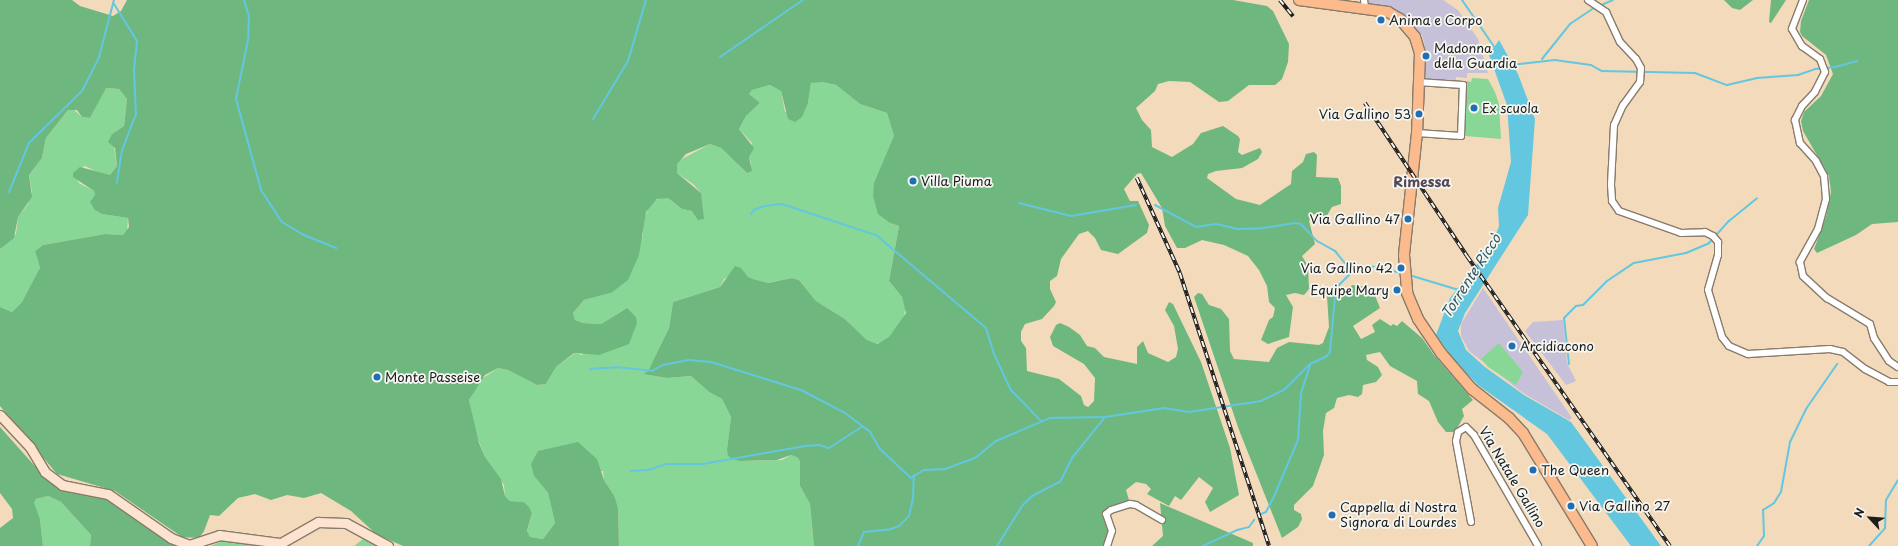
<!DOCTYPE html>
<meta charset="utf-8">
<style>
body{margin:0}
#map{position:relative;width:1898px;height:546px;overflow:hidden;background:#f3dabb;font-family:"Playpen Sans",sans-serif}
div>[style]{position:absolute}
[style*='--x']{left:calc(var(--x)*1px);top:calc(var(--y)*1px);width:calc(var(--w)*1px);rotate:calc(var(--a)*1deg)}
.industrial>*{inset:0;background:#c6c0d9}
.green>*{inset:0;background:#89d796}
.forest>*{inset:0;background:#6eb87f}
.water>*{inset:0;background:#62c7df}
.stream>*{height:2px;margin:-1px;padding:0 1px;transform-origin:1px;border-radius:1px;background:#62c7df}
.roads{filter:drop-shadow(1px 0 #887b6c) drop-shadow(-1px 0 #887b6c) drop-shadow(0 1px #887b6c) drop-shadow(0 -1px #887b6c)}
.street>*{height:6px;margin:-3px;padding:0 3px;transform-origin:3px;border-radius:3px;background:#fff}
.secondary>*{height:9px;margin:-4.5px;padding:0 4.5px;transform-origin:4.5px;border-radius:4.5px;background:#fde4d1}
.primary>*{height:10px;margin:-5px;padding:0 5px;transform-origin:5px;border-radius:5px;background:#fbbb8c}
.rail>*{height:3.5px;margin-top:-1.75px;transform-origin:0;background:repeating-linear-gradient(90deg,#f6f6f2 0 6px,#1c1c1c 0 12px);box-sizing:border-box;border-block:1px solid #1c1c1c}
.dots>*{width:11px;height:11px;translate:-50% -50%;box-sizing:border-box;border:2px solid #f6f6f2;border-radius:50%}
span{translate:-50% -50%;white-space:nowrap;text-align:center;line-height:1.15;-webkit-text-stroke:3.5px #f6f6f2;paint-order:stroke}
.poi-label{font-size:13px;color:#1c1c1c}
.left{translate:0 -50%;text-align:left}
.right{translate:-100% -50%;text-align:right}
.street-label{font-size:13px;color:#1c1c1c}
.neighbourhood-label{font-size:14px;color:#554855;font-weight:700}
.water-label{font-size:14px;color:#345860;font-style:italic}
.north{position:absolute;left:1850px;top:498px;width:40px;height:40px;-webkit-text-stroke:3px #f6f6f2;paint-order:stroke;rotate:296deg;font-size:11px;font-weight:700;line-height:16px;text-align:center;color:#1c1c1c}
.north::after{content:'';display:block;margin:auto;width:14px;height:18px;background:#1c1c1c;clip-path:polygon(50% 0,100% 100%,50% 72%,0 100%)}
</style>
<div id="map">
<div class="industrial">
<div style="clip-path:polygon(1367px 0,1443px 0,1458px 10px,1478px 39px,1488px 73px,1467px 73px,1467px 78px,1456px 77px,1456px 80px,1422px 79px,1422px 55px,1427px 55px,1422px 35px,1381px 7px,1368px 4px)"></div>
<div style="clip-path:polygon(1483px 288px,1572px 418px,1569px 420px,1523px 393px,1469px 351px,1461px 336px,1461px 324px)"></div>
<div style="clip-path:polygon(1563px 320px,1567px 363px,1576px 381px,1566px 385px,1525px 331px,1533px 322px)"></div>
</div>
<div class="green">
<div style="clip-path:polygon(1472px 78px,1488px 79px,1495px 92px,1499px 104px,1501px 139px,1465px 136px,1467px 81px,1471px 82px)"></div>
<div style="clip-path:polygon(811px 82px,822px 82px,836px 85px,860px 104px,887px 113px,894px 136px,890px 223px,899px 226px,889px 281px,902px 297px,906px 308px,903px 319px,885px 343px,879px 344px,867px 340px,845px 319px,816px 301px,799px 280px,792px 278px,767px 283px,753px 279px,748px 278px,741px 268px,724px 279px,720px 287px,673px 302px,669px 328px,648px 371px,643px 374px,667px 378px,691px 376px,709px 392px,722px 399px,731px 417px,727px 449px,740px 461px,782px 460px,791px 455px,797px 456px,800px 461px,800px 486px,810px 504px,814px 546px,619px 546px,618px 508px,615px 497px,604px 480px,603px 471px,534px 476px,548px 493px,555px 523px,543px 539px,530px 537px,527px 532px,532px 513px,524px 502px,510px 501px,505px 496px,504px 485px,485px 457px,476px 434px,469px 400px,480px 380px,498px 368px,508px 370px,537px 385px,546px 384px,556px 367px,575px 353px,582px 355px,627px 308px,601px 324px,583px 323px,575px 320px,573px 313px,584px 300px,611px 293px,643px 235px,643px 220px,650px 205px,661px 197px,668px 198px,682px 209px,692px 211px,701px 199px,701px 193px,693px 184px,677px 173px,677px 164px,680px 160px,710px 144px,721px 148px,747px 173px,751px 163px,749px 157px,752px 143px,739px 129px,746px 116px,760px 103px,748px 94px,752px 90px,770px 85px,781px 91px,785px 112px,808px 103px)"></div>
<div style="clip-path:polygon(105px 88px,119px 89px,127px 99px,124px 126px,112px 134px,117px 166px,110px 175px,101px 174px,85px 166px,73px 173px,79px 183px,94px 191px,102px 214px,128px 218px,127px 232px,123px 235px,105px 234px,43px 245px,35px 251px,40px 268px,37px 278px,22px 302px,12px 312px,0 307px,0 249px,16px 234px,18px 217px,28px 204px,32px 192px,29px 175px,42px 158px,46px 138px,68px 110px,72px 108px,82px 117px,90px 118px)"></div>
<div style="clip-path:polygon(1499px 343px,1523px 372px,1516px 385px,1488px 367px,1481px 359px)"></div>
<div style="clip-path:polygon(48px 496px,61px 502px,91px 535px,90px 546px,43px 546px,40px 519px,33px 503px,36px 499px)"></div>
<div style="clip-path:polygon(363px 539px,368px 540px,380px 546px,354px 546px)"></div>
<div style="clip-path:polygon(225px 540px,270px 546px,210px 546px)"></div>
</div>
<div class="forest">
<div style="clip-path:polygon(0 0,72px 0,80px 6px,113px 16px,121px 11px,127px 0,1233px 0,1267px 6px,1273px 11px,1289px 44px,1288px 62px,1282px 79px,1275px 85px,1249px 85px,1228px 101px,1219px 102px,1190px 82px,1169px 81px,1158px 84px,1155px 91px,1136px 108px,1142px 120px,1151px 130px,1152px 147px,1172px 157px,1193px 144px,1201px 133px,1223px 126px,1238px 136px,1240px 139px,1238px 152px,1242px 155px,1260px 148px,1262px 152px,1258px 159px,1242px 168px,1216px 171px,1208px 174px,1207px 178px,1236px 199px,1260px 205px,1291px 184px,1292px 171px,1303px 162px,1306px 154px,1314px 152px,1317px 155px,1316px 177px,1338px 178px,1341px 186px,1341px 204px,1332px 207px,1326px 217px,1314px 214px,1309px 221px,1315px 244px,1302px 256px,1308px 266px,1309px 289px,1304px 295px,1295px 293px,1286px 295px,1293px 307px,1289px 337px,1268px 344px,1261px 340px,1269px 320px,1273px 317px,1275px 308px,1269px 302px,1267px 286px,1259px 270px,1248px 256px,1224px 245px,1202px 240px,1185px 248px,1177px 248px,1165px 226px,1162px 208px,1141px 173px,1137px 174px,1124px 189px,1130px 201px,1138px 201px,1149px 225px,1147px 233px,1118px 254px,1101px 250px,1095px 238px,1088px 231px,1079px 234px,1061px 259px,1057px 276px,1050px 281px,1050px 289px,1056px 302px,1054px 306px,1042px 319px,1025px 324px,1021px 332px,1021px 341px,1026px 348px,1027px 371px,1059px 379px,1081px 396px,1084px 405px,1088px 407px,1094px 401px,1095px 378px,1084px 364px,1053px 346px,1050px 337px,1056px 325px,1060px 323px,1069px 327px,1080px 335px,1087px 346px,1095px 348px,1104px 357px,1137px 364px,1137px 347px,1143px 341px,1148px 353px,1168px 362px,1176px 357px,1178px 349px,1174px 326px,1165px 310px,1169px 302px,1173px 304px,1201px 362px,1230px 448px,1239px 495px,1210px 512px,1205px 502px,1213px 488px,1199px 477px,1181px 500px,1175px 496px,1169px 506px,1147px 494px,1151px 489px,1146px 484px,1136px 482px,1126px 490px,1129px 500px,1105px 511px,1109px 529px,1105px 546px,814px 546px,810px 504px,800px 486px,800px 461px,797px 457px,791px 455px,777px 460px,740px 461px,733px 459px,728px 456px,727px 449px,731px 417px,722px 399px,709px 392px,691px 376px,667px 378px,643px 374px,648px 371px,669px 328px,673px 302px,720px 287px,735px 266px,741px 268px,748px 277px,753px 279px,768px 283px,792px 278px,799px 280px,816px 301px,845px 319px,867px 340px,878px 344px,889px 337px,906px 313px,902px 297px,889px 281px,899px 226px,890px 223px,878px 214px,873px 196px,874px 183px,894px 136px,887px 113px,860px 104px,836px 85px,822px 82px,811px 83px,808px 103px,802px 117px,795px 122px,788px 119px,781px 91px,770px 85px,752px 90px,749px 94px,760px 103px,746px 116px,739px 129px,754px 148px,749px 157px,752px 171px,747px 173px,721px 148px,710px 144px,686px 154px,677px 164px,677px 173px,701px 193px,704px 219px,698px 220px,692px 211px,682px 209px,668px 198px,657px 199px,646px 212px,639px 255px,628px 280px,611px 293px,584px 300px,573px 313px,575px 320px,583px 323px,601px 324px,627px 308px,636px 317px,637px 323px,629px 344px,599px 355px,574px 353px,556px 367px,546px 384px,537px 385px,508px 370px,498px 368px,485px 375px,469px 400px,479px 443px,485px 457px,501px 479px,505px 496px,510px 501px,524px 502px,529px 507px,532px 513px,527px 531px,530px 537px,543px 539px,555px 523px,548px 493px,534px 476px,531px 464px,538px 451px,578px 442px,597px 459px,604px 480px,615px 497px,618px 508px,619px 546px,403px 546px,376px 534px,351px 511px,321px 493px,304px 498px,287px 495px,271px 500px,255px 494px,238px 498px,219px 516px,210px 515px,204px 531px,199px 538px,182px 537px,115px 491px,57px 474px,0 406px,0 307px,12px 312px,22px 302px,40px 268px,35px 251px,43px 245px,105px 234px,123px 235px,129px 227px,128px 218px,102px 214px,95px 210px,90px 202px,95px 195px,94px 191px,73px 177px,73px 173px,80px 167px,110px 175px,117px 166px,115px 148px,108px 142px,112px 134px,124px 126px,127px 99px,119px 89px,106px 88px,90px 118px,82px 117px,77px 110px,68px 110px,46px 138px,42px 158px,29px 175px,32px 197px,18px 217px,14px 238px,0 249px)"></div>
<div style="clip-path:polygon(1724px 0,1753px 0,1740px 10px,1732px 8px)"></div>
<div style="clip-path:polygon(1771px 0,1786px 0,1771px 23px,1769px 22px)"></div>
<div style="clip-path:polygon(1809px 0,1898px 0,1898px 222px,1872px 224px,1856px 235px,1817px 253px,1814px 249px,1826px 217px,1831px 192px,1829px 176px,1803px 131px,1801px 121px,1804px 112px,1821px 96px,1833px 74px,1826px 55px,1802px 36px,1800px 32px,1801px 21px)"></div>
<div style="clip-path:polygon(1352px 285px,1372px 288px,1380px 308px,1353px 326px,1361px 339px,1375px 332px,1372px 325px,1380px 319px,1391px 326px,1393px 324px,1397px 326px,1402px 321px,1422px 338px,1434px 355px,1473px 400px,1462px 409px,1464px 416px,1455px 432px,1446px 432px,1438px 422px,1429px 401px,1418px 394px,1417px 381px,1390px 366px,1380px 352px,1366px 355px,1367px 360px,1378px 367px,1382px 375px,1376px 382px,1363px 385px,1362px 394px,1358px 397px,1349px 395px,1337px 398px,1334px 408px,1326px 413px,1323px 431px,1324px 455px,1313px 486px,1294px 505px,1294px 510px,1301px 514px,1302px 519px,1298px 527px,1282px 538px,1239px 430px,1194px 297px,1198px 293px,1202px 294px,1209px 305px,1221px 309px,1229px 319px,1230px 351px,1234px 359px,1269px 362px,1277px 348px,1289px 342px,1319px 345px,1323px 343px,1329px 327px,1327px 296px,1337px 292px,1344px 296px)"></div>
<div style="clip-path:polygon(0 427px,50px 483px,63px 489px,106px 499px,178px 546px,90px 546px,91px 535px,61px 502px,48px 496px,36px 499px,34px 503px,40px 519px,43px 546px,0 546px,0 528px,13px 518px,12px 509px,0 493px)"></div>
<div style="clip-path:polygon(1160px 503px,1253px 543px,1253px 546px,1152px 546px,1163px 536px)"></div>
</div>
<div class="water">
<div style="clip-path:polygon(1499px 40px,1518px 74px,1535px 119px,1528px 215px,1465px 313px,1458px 331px,1466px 350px,1485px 367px,1524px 395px,1571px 422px,1661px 546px,1631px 546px,1547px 434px,1478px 385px,1454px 360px,1436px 335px,1450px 298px,1492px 245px,1499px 226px,1498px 208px,1511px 162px,1507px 105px,1489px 55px)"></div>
</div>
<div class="stream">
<div style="--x:244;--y:0;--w:17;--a:73"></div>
<div style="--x:249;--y:16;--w:24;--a:92"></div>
<div style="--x:248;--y:40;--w:60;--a:101.5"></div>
<div style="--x:236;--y:99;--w:94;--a:74.6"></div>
<div style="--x:261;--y:190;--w:38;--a:57"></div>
<div style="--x:282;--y:222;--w:26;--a:31"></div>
<div style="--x:304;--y:235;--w:35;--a:22"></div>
<div style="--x:1462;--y:0;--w:58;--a:55.5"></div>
<div style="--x:114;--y:4;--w:44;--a:58.1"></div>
<div style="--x:137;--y:41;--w:28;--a:96"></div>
<div style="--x:134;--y:69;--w:45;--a:87.5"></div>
<div style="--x:136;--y:114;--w:39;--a:111"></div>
<div style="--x:122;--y:150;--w:33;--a:99"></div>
<div style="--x:1599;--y:6;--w:15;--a:-23"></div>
<div style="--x:720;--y:57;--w:101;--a:-34.5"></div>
<div style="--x:1542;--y:59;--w:45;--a:-51.3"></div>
<div style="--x:1570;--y:24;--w:30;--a:-34"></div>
<div style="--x:1511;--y:65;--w:44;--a:-6.5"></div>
<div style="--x:1555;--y:60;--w:36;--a:8"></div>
<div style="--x:1591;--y:65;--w:13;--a:29"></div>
<div style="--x:1602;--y:71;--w:93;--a:1.2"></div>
<div style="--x:1695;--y:73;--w:34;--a:21"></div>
<div style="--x:1727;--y:85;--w:31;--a:-13"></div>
<div style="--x:1757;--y:78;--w:41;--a:-4.2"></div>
<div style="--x:1798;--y:75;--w:18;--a:-19"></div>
<div style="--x:1815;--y:69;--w:20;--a:-6"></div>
<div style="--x:1835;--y:67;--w:23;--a:-15"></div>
<div style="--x:593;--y:119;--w:68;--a:-58.9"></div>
<div style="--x:628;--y:61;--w:64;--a:-73.6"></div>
<div style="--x:9;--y:192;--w:53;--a:-67.8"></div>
<div style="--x:29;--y:143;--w:74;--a:-44.5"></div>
<div style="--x:82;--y:91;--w:38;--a:-63"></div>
<div style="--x:99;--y:57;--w:59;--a:-75.3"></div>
<div style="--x:1019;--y:203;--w:54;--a:14"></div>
<div style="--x:1071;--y:216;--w:66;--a:-9.6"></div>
<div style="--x:1155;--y:205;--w:47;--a:28.2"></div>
<div style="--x:1196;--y:227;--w:20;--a:-9"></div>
<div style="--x:1216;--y:224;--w:23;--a:13"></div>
<div style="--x:1238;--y:229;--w:25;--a:-2"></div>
<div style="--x:1263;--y:228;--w:31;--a:-9"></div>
<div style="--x:1294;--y:223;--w:7;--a:8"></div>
<div style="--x:1301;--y:224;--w:23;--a:47"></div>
<div style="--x:1317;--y:241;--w:21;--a:29"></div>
<div style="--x:1335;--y:251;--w:27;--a:51"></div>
<div style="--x:751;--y:214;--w:5;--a:-53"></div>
<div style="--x:754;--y:210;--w:11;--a:-22"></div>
<div style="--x:764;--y:206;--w:18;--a:-6"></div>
<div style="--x:782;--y:204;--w:99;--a:18.3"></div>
<div style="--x:876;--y:235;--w:144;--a:40.2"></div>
<div style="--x:986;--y:328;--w:27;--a:73"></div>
<div style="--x:994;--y:354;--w:40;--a:65"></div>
<div style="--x:1011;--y:390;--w:43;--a:45.9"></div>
<div style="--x:1409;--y:275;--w:52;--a:16.7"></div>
<div style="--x:1569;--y:364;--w:46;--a:-96.2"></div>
<div style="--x:1564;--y:318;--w:17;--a:-45"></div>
<div style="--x:1576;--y:306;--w:7;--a:-8"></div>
<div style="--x:1583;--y:305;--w:34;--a:-45"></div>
<div style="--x:1607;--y:281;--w:32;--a:-34"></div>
<div style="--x:1634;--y:263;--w:53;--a:-10.9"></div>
<div style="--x:1686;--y:253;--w:25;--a:-23"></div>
<div style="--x:1709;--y:243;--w:30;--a:-48"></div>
<div style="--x:1729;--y:221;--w:36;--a:-39"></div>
<div style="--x:590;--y:369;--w:26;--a:-4"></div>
<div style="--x:616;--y:367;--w:36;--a:6"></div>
<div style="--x:652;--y:371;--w:13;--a:-29"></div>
<div style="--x:663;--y:365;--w:26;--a:-11"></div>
<div style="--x:689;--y:360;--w:22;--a:5"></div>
<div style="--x:711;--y:362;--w:94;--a:17.3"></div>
<div style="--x:801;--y:390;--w:50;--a:27.6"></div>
<div style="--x:845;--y:413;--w:31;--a:37"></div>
<div style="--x:870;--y:432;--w:20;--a:60"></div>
<div style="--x:880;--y:449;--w:42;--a:43.1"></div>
<div style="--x:911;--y:478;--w:15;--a:-32"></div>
<div style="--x:924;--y:470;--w:21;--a:-3"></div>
<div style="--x:945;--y:469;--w:32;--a:-20"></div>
<div style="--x:975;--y:458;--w:27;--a:-39"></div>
<div style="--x:996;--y:441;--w:59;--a:-23.1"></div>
<div style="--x:1050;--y:418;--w:55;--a:-1"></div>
<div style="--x:1105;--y:417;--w:60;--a:-8.7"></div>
<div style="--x:1164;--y:408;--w:25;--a:9"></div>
<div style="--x:1189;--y:412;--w:73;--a:-8.7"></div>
<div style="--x:1261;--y:401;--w:25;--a:-26"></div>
<div style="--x:1284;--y:390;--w:37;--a:-45"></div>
<div style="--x:1310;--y:364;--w:19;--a:-25"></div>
<div style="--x:1327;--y:356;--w:5;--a:-53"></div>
<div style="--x:1330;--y:352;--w:56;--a:-84.9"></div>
<div style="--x:1335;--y:296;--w:12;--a:-70"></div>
<div style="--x:1339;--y:285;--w:17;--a:-45"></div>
<div style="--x:1351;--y:273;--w:19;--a:-21"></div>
<div style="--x:1369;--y:266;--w:33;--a:12"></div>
<div style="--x:631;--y:471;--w:17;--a:-3"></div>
<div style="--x:648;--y:470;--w:19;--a:-18"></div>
<div style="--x:666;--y:464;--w:37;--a:0"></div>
<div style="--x:703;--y:464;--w:104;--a:-10"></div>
<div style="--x:805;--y:446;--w:14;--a:-4"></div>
<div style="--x:819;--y:445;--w:10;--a:17"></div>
<div style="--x:829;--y:448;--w:40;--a:-32.9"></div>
<div style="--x:1261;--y:514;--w:5;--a:-22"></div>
<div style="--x:1266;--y:512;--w:20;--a:-63"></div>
<div style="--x:1275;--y:494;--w:59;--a:-66.9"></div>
<div style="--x:1298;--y:440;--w:47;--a:-86.3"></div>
<div style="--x:1301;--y:393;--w:29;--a:-72"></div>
<div style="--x:858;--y:546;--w:15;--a:-67"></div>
<div style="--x:864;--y:532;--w:27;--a:-6"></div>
<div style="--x:891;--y:529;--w:9;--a:-21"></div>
<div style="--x:899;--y:526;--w:14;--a:-45"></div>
<div style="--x:909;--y:516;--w:18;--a:-77"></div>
<div style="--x:913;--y:498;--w:23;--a:-88"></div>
<div style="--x:997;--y:546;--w:47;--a:-58"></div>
<div style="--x:1022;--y:506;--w:14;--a:-45"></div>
<div style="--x:1032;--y:496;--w:31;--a:-27"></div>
<div style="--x:1060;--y:482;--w:27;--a:-63"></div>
<div style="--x:1072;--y:458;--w:53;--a:-51.2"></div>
<div style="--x:1203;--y:546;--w:38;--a:-25"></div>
<div style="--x:1237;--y:530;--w:12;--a:-14"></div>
<div style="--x:1249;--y:527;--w:9;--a:-54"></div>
<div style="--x:1757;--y:546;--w:12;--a:-55"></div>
<div style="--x:1764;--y:536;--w:26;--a:-92"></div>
<div style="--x:1763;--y:510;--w:13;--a:-32"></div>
<div style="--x:1774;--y:503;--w:13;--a:-58"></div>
<div style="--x:1781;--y:492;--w:51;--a:-79.8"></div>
<div style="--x:1790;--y:442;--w:37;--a:-64"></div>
<div style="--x:1806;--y:409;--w:55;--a:-55.4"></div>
<div style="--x:1869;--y:546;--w:24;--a:-48"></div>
<div style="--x:1885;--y:528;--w:28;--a:-88"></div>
<div style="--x:1886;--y:500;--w:23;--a:-59"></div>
</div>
<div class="roads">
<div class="street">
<div style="--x:1364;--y:0;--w:7;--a:82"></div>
<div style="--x:1588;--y:0;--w:22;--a:34"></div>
<div style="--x:1606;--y:12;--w:33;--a:65"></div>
<div style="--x:1620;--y:42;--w:23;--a:47"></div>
<div style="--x:1636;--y:59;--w:10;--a:61"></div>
<div style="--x:1641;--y:68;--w:14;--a:94"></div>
<div style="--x:1640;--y:82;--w:29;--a:126"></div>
<div style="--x:1623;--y:105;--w:22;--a:114"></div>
<div style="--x:1614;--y:125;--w:60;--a:92.9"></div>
<div style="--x:1611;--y:185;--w:16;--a:86"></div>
<div style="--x:1612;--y:201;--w:12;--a:55"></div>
<div style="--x:1619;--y:211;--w:66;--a:19.5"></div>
<div style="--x:1681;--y:233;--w:24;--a:-2"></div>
<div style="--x:1705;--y:232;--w:9;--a:27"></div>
<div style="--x:1713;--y:236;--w:8;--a:50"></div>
<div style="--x:1718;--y:242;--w:13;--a:90"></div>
<div style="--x:1718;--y:255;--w:36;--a:106"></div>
<div style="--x:1708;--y:290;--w:49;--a:73.4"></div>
<div style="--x:1722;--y:337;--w:11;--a:52"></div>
<div style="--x:1729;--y:346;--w:21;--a:23"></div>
<div style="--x:1748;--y:354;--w:82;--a:-3.5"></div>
<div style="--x:1830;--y:349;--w:13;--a:13"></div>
<div style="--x:1843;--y:352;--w:28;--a:38"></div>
<div style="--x:1865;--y:369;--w:27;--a:28"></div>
<div style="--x:1889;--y:382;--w:9;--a:0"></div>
<div style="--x:1803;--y:0;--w:31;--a:111"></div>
<div style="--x:1792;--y:29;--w:20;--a:60"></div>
<div style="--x:1802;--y:46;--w:22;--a:36"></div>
<div style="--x:1820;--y:59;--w:14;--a:69"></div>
<div style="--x:1825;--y:72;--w:22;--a:117"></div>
<div style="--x:1815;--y:92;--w:19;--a:133"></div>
<div style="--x:1802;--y:106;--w:16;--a:117"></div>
<div style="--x:1795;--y:120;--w:24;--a:78"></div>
<div style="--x:1800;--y:143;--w:24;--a:48"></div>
<div style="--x:1816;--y:161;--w:17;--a:62"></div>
<div style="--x:1824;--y:176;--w:23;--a:85"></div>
<div style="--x:1826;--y:199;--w:31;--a:105"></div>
<div style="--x:1818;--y:229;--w:38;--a:119"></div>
<div style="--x:1800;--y:262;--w:14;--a:78"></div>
<div style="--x:1803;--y:276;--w:33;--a:43"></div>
<div style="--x:1827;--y:298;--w:50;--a:31.2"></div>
<div style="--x:1870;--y:324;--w:15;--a:74"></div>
<div style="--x:1874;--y:338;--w:27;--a:57"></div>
<div style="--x:1889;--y:361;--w:11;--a:34"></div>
<div style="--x:1417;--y:133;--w:44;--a:3.9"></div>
<div style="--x:1461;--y:136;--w:51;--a:-87.8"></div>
<div style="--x:1463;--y:85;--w:46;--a:-176.3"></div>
<div style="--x:1471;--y:522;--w:82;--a:-100.5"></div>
<div style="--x:1456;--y:441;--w:9;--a:-77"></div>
<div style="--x:1458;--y:432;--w:9;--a:-32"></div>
<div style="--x:1466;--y:427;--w:11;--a:45"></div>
<div style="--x:1474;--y:435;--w:128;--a:60"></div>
<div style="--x:1107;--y:546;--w:16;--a:-72"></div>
<div style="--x:1112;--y:531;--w:18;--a:-109"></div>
<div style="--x:1106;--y:514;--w:6;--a:-39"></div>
<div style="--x:1111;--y:510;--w:20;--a:-18"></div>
<div style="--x:1130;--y:504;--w:6;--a:9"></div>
<div style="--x:1136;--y:505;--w:30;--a:30"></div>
</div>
<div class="secondary">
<div style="--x:0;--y:415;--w:44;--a:46.8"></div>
<div style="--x:30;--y:447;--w:29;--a:59"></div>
<div style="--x:45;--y:472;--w:21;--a:37"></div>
<div style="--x:62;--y:485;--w:47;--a:11.1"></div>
<div style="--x:108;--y:494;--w:77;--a:34.9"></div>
<div style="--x:171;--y:538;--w:19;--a:21"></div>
<div style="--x:189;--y:545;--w:32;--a:-18"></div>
<div style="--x:219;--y:535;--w:63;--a:7.4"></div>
<div style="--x:281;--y:543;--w:43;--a:-29.6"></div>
<div style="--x:318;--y:522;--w:28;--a:2"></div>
<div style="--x:346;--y:523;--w:48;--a:28.7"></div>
</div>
<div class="primary">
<div style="--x:1299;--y:0;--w:90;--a:7.7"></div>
<div style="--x:1388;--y:12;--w:14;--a:30"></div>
<div style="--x:1400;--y:19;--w:23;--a:50"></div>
<div style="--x:1415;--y:37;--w:17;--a:73"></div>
<div style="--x:1420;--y:53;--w:80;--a:92.1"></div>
<div style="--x:1417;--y:133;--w:123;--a:96.1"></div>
<div style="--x:1404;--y:255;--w:38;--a:85"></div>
<div style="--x:1407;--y:293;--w:28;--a:67"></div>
<div style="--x:1418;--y:319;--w:41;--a:55.9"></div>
<div style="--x:1441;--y:353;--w:48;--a:49.3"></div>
<div style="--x:1472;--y:389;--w:47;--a:38.1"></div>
<div style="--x:1509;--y:418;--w:21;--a:47"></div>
<div style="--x:1523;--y:433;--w:132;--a:58.6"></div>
</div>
</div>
<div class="rail">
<div style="--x:1280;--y:0;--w:21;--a:51"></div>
<div style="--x:1365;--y:103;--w:184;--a:56.3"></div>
<div style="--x:1467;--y:256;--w:354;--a:55"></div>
<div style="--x:1137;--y:178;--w:104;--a:65.6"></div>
<div style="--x:1180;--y:273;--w:287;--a:71.9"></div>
</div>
<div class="dots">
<div style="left:1381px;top:20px;background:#1f6fb2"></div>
<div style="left:1426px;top:56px;background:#1f6fb2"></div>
<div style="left:1474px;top:108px;background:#1f6fb2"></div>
<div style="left:1419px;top:114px;background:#1f6fb2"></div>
<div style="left:913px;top:181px;background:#1f6fb2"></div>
<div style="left:1408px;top:219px;background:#1f6fb2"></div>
<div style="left:1401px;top:268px;background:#1f6fb2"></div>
<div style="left:1397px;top:290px;background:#1f6fb2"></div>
<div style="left:1512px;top:346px;background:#1f6fb2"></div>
<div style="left:377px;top:377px;background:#1f6fb2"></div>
<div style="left:1533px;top:470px;background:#1f6fb2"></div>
<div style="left:1571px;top:506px;background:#1f6fb2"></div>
<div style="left:1332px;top:515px;background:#1f6fb2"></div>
</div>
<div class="poi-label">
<span class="left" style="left:1389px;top:20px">Anima e Corpo</span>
<span class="left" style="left:1434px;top:56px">Madonna<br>della Guardia</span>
<span class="left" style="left:1482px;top:108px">Ex scuola</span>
<span class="right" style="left:1411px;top:114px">Via Gallino 53</span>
<span class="left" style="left:921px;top:181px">Villa Piuma</span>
<span class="right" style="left:1400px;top:219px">Via Gallino 47</span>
<span class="right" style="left:1393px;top:268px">Via Gallino 42</span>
<span class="right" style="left:1389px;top:290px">Equipe Mary</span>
<span class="left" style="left:1520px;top:346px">Arcidiacono</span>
<span class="left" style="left:385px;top:377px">Monte Passeise</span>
<span class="left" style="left:1541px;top:470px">The Queen</span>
<span class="left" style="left:1579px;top:506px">Via Gallino 27</span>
<span class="left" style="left:1340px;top:515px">Cappella di Nostra<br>Signora di Lourdes</span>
</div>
<div class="street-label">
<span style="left:1512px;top:477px;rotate:59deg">Via Natale Gallino</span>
</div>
<div class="neighbourhood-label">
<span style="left:1422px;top:182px">Rimessa</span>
</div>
<div class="water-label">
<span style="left:1471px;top:276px;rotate:-57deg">Torrente Riccò</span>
</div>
<div class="north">N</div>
</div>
